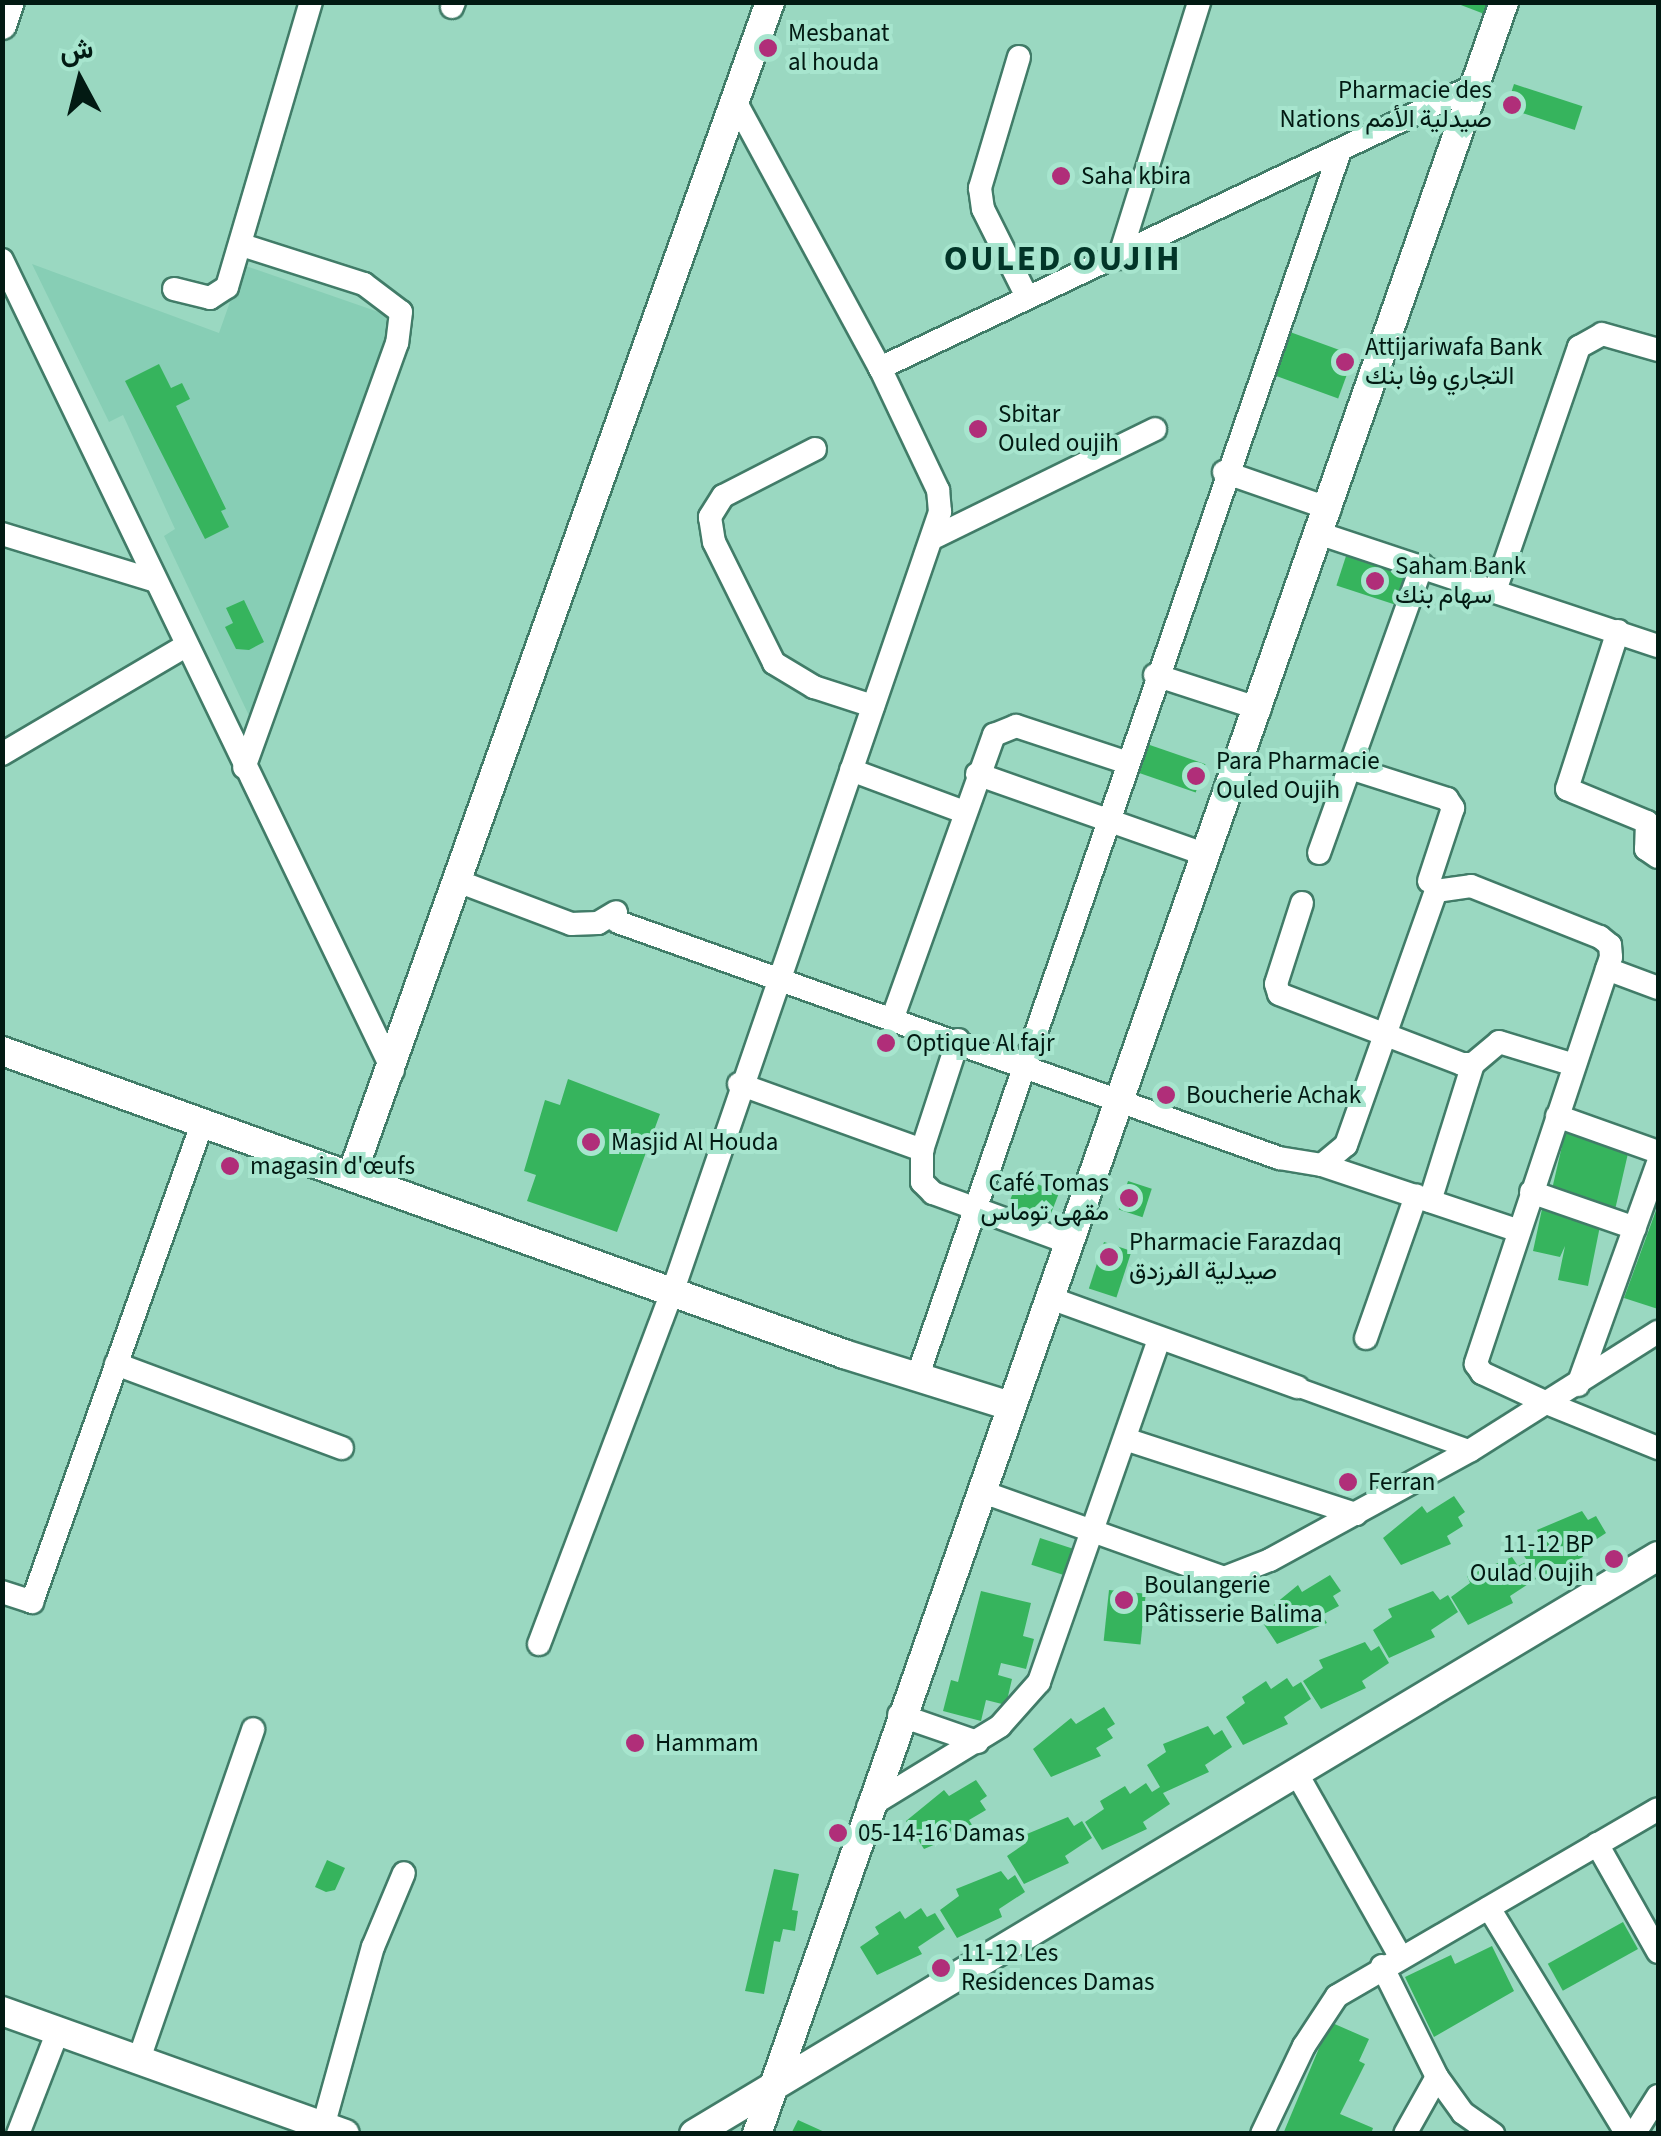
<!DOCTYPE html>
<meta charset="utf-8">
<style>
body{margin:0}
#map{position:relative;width:1661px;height:2136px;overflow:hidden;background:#9ad8c1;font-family:"Source Sans 3",Vazirmatn,sans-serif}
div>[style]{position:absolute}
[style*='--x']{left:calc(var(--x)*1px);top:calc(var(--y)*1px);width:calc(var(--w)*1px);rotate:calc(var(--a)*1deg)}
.built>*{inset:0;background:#87ceb5}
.building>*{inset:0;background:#36b45d;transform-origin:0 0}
.roads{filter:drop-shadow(2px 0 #417c68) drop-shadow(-2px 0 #417c68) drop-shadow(0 2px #417c68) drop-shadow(0 -2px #417c68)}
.pedestrian>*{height:18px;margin:-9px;padding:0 9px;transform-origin:9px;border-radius:9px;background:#fff}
.minor>*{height:22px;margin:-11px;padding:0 11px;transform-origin:11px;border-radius:11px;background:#fff}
.tertiary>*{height:28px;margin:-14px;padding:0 14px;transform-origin:14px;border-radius:14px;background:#fff}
.dots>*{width:28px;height:28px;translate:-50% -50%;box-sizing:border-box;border:5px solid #a7e5ce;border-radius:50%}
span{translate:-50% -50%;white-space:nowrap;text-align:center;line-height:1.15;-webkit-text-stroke:8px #a7e5ce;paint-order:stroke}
.poi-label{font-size:25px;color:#021a13}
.left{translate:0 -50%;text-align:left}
.right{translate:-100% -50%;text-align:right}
.district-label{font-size:35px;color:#023528;font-weight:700;letter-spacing:2.5px}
.frame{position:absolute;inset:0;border:5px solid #021a13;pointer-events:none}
.north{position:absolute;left:30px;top:30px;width:100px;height:100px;-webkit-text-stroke:8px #a7e5ce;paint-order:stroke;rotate:353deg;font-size:28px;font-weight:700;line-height:40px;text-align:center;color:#021a13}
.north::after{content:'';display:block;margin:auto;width:35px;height:45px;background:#021a13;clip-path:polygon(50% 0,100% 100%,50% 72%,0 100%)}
</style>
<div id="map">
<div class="built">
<div style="clip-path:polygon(32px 264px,219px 333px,243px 265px,393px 317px,252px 722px,164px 536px,175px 529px,123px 415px,109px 422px)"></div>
</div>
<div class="building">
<div style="clip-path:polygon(1453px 2px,1491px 2px,1487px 15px)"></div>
<div style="left:1514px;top:84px;width:72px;height:25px;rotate:18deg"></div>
<div style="left:1290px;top:332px;width:68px;height:46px;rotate:20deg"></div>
<div style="clip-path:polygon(159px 364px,171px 388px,182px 383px,190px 399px,176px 406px,226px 509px,221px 511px,229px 527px,205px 539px,125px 381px)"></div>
<div style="left:1346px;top:556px;width:71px;height:31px;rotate:18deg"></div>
<div style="clip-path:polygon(244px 600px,264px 642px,249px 650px,236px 649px,225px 627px,233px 623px,226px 608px)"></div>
<div style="left:1144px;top:743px;width:65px;height:30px;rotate:19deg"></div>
<div style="clip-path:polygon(568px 1079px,660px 1114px,617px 1232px,527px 1201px,536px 1175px,524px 1171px,545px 1100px,560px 1105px)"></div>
<div style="left:1565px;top:1133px;width:66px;height:63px;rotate:13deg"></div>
<div style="left:1019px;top:1177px;width:43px;height:31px;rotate:21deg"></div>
<div style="left:1128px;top:1181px;width:25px;height:30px;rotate:18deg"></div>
<div style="clip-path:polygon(1658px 1205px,1658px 1309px,1624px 1298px)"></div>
<div style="clip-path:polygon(1542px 1209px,1601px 1221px,1588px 1286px,1558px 1280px,1565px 1246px,1560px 1257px,1533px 1251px)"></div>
<div style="left:1104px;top:1242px;width:29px;height:49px;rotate:18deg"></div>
<div style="clip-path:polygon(1454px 1496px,1465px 1512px,1458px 1517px,1463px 1526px,1447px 1536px,1451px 1544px,1401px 1565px,1383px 1538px,1422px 1506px,1427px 1513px)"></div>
<div style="clip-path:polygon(1582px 1511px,1588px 1520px,1596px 1516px,1606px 1533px,1580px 1550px,1583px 1557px,1538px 1578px,1521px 1551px,1540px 1537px,1537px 1530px)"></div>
<div style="left:1040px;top:1538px;width:38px;height:28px;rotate:18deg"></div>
<div style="clip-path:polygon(1512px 1557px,1518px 1566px,1526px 1562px,1536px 1579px,1510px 1596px,1513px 1603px,1468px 1625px,1451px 1597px,1470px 1583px,1467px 1576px)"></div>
<div style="clip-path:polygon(1330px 1575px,1341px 1591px,1333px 1596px,1339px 1606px,1322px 1615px,1327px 1623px,1277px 1644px,1259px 1617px,1298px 1585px,1302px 1592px)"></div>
<div style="left:1109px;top:1590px;width:37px;height:51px;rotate:6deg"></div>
<div style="clip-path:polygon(981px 1591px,1031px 1603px,1023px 1636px,1034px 1639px,1026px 1669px,1001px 1663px,998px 1675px,1012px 1679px,1006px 1705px,986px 1700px,981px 1721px,943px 1711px,951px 1680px,958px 1682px)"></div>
<div style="clip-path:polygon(1433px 1591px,1440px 1600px,1448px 1595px,1458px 1612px,1431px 1630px,1435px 1637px,1389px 1658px,1373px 1630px,1392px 1617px,1388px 1609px)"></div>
<div style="clip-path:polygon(1365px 1642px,1371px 1651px,1379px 1646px,1389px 1663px,1362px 1681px,1366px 1688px,1321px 1709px,1303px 1681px,1323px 1668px,1319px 1660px)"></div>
<div style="clip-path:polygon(1287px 1678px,1293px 1687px,1301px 1682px,1311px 1699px,1284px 1717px,1288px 1724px,1243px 1745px,1226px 1717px,1245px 1703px,1242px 1697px,1266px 1681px,1271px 1689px)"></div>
<div style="clip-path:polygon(1104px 1707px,1115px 1724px,1107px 1729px,1113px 1738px,1096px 1748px,1101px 1756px,1051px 1777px,1033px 1749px,1071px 1718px,1076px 1724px)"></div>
<div style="clip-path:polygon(1208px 1726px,1214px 1735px,1222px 1730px,1232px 1747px,1205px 1765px,1209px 1772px,1163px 1793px,1170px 1804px,1143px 1822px,1147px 1829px,1102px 1850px,1085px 1822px,1104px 1809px,1100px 1801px,1125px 1786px,1130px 1794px,1146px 1783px,1152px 1792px,1160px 1787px,1147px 1765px,1166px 1752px,1163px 1744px)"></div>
<div style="clip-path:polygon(976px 1780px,987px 1796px,980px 1801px,986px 1810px,969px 1820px,974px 1828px,924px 1849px,906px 1821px,944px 1790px,949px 1796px)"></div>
<div style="clip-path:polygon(1068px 1817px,1074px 1826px,1082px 1821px,1092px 1838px,1065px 1856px,1069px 1863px,1024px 1884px,1007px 1856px,1026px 1843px,1022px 1836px)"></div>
<div style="clip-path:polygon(327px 1860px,345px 1868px,335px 1890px,326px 1892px,315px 1887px)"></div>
<div style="clip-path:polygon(774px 1869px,799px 1874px,792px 1910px,798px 1911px,795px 1931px,783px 1929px,780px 1942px,774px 1941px,764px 1994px,745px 1991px)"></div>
<div style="clip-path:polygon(1001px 1871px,1008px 1880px,1015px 1875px,1025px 1892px,999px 1909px,1002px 1917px,957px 1938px,940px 1910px,959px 1896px,956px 1889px)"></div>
<div style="clip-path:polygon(921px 1908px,927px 1917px,935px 1913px,945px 1929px,918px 1947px,922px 1954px,877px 1975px,860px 1947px,879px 1934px,875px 1927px,900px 1911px,905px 1919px)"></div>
<div style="left:1623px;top:1922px;width:31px;height:86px;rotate:61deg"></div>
<div style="clip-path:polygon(1492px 1946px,1514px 1991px,1434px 2037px,1405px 1977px,1451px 1955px,1455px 1964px)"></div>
<div style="clip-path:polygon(1330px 2022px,1369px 2039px,1359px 2061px,1365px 2064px,1340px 2114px,1373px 2128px,1371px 2134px,1283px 2134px)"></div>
<div style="clip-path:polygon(798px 2120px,829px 2134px,791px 2134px)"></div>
</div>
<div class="roads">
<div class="pedestrian">
<div style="--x:1297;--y:1387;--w:185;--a:19.9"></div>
</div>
<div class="minor">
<div style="--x:452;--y:7;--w:5;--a:-68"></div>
<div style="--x:1019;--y:57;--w:137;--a:106.6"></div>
<div style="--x:980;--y:188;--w:21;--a:82"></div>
<div style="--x:983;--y:209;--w:98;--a:63.4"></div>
<div style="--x:242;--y:245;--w:128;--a:17.7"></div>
<div style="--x:364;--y:284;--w:46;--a:37.1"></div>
<div style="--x:401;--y:312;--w:31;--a:97"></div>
<div style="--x:397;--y:343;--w:451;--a:109.8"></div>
<div style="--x:1119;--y:258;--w:268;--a:-72.6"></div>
<div style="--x:2;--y:260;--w:900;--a:64.26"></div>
<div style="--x:174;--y:289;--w:37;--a:14"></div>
<div style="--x:210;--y:298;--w:20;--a:-33"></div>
<div style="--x:227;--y:287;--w:297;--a:-73.6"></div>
<div style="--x:880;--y:368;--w:660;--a:-25.4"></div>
<div style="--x:815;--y:449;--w:103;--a:152.9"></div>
<div style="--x:723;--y:496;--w:25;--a:122"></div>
<div style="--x:710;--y:517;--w:25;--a:81"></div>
<div style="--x:714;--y:542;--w:135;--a:63.6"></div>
<div style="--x:774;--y:663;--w:47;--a:31"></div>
<div style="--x:814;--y:687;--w:62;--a:17.9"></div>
<div style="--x:1224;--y:472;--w:112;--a:19.2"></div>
<div style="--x:2;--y:534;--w:161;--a:17"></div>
<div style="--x:1321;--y:534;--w:355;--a:18.4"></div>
<div style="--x:935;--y:537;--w:245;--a:-26.1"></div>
<div style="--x:1496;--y:588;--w:255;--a:-71"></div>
<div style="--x:1579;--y:347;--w:26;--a:-29"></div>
<div style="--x:1602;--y:334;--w:58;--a:15.9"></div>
<div style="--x:1618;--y:631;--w:166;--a:107.9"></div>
<div style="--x:1567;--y:789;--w:87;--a:22.4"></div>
<div style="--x:1647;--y:822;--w:27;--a:92"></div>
<div style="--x:1646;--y:849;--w:14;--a:34"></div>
<div style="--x:1155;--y:675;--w:110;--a:17.9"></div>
<div style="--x:2;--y:754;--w:212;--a:-30.5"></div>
<div style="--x:1350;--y:768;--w:102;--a:17.7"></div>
<div style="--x:1447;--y:799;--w:11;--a:56"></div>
<div style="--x:1453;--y:808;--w:77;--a:108.2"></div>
<div style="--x:851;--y:770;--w:121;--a:20.4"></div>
<div style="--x:977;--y:774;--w:244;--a:19.4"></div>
<div style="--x:1319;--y:853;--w:306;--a:-70.3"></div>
<div style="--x:460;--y:882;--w:119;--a:20.7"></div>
<div style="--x:571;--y:924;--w:27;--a:-2"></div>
<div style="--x:598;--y:923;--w:21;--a:-31"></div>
<div style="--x:1302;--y:903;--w:85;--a:107.8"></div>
<div style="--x:1276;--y:984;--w:10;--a:73"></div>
<div style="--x:1279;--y:994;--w:196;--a:20.9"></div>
<div style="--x:1462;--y:1064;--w:11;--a:0"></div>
<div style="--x:1473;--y:1064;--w:34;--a:-40"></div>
<div style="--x:1499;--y:1042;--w:78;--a:17"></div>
<div style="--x:618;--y:922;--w:702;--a:19.65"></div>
<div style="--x:1279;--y:1158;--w:44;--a:9.2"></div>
<div style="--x:1322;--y:1165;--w:31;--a:-40"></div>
<div style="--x:1346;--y:1145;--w:269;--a:-70.5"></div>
<div style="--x:1436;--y:891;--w:35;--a:-8"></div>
<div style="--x:1471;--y:886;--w:139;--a:21.6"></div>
<div style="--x:1600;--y:937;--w:13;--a:39"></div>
<div style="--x:1610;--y:945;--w:12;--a:85"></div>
<div style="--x:1611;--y:957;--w:429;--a:108.4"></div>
<div style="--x:1476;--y:1364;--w:11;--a:56"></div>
<div style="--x:1482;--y:1373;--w:74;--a:24.8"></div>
<div style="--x:1549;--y:1404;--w:118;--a:22"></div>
<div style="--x:1607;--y:969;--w:54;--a:20.4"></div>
<div style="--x:893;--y:1017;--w:300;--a:-70.3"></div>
<div style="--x:994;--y:735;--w:24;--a:-22"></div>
<div style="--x:1016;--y:726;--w:115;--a:18.3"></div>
<div style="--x:958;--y:1040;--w:116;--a:108.1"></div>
<div style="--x:922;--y:1150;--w:32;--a:90"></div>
<div style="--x:922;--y:1182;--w:16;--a:45"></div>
<div style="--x:933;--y:1193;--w:146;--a:20.1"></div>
<div style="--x:739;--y:1084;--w:195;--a:19.8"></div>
<div style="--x:1557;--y:1116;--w:107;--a:19.6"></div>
<div style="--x:1322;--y:1165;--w:208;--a:18.5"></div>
<div style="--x:1531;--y:1192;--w:110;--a:19.1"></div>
<div style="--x:1430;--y:1201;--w:144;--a:-72.6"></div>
<div style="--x:1050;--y:1298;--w:263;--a:19.8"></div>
<div style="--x:1366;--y:1338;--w:151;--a:-70.6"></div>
<div style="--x:116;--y:1364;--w:241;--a:20.4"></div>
<div style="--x:917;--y:1378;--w:1295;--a:-70.98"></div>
<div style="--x:1578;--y:1385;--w:236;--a:-70.2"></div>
<div style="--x:1125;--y:1439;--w:243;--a:18"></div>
<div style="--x:980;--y:1491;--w:259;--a:19.6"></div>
<div style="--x:1224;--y:1578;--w:49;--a:-21.4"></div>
<div style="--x:1270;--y:1560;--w:229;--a:-28.7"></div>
<div style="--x:1471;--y:1450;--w:221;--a:-32.3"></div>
<div style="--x:2;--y:1592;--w:32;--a:18"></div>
<div style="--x:32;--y:1602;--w:507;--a:-70.42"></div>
<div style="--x:539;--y:1644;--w:379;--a:-69.3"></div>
<div style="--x:673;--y:1290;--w:823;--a:-71.06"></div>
<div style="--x:940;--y:512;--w:22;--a:-95"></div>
<div style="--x:938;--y:490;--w:135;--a:-115.4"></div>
<div style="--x:880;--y:368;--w:299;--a:-118.5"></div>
<div style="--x:899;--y:1715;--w:83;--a:19.1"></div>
<div style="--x:1297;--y:1774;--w:209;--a:60.5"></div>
<div style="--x:868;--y:1807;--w:155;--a:-31.5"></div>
<div style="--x:1000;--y:1726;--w:59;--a:-48.4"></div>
<div style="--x:1039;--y:1682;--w:363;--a:-70.7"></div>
<div style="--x:1597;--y:1844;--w:124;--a:60.5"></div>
<div style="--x:1489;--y:1908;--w:265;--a:58.6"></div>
<div style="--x:1382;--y:1966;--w:124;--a:63.6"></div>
<div style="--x:1437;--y:2077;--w:65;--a:119.3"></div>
<div style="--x:139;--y:2059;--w:349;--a:-70.9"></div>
<div style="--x:1437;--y:2077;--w:44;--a:54.2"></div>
<div style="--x:1463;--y:2113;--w:37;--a:35"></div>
<div style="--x:18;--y:2134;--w:110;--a:-68.8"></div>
<div style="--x:321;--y:2134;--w:194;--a:-74.5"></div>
<div style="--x:373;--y:1947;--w:80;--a:-67.3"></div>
<div style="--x:1262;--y:2134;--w:98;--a:-64.5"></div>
<div style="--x:1304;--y:2046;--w:60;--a:-56.6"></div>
<div style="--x:1337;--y:1996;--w:371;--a:-30.2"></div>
<div style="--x:1634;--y:2134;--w:45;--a:-57.7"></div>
</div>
<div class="tertiary">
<div style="--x:2;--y:25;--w:24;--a:-71"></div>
<div style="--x:2;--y:1051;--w:895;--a:19.79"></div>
<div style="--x:844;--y:1354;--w:174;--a:17.4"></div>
<div style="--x:352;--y:1174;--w:1244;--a:-70.37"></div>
<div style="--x:2;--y:2011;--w:364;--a:19.7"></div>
<div style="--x:694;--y:2134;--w:1124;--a:-30.95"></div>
<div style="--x:757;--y:2134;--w:2259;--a:-70.69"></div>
</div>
</div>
<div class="dots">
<div style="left:768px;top:48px;background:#b02e79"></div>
<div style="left:1512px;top:105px;background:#b02e79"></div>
<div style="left:1061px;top:176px;background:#b02e79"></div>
<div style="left:1345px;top:362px;background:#b02e79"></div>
<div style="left:978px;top:429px;background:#b02e79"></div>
<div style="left:1375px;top:581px;background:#b02e79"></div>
<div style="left:1196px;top:776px;background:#b02e79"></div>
<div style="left:886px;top:1043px;background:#b02e79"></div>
<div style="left:1166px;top:1095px;background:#b02e79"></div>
<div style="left:591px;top:1142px;background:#b02e79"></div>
<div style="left:230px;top:1166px;background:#b02e79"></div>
<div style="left:1129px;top:1198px;background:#b02e79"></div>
<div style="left:1109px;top:1257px;background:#b02e79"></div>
<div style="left:1348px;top:1482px;background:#b02e79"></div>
<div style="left:1614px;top:1559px;background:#b02e79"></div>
<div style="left:1124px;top:1600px;background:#b02e79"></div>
<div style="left:635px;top:1743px;background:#b02e79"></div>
<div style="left:838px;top:1833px;background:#b02e79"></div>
<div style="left:941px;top:1968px;background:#b02e79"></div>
</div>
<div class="poi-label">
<span class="left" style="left:788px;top:48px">Mesbanat<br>al houda</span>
<span class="right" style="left:1492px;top:105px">Pharmacie des<br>Nations صيدلية الأمم</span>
<span class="left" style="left:1081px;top:176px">Saha kbira</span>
<span class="left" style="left:1365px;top:362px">Attijariwafa Bank<br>التجاري وفا بنك</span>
<span class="left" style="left:998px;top:429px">Sbitar<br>Ouled oujih</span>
<span class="left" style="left:1395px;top:581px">Saham Bank<br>سهام بنك</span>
<span class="left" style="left:1216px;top:776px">Para Pharmacie<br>Ouled Oujih</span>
<span class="left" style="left:906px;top:1043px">Optique Al fajr</span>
<span class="left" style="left:1186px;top:1095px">Boucherie Achak</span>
<span class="left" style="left:611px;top:1142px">Masjid Al Houda</span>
<span class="left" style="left:250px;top:1166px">magasin d'œufs</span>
<span class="right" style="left:1109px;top:1198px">Café Tomas<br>مقهى توماس</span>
<span class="left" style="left:1129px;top:1257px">Pharmacie Farazdaq<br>صيدلية الفرزدق</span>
<span class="left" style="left:1368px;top:1482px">Ferran</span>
<span class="right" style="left:1594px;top:1559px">11-12 BP<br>Oulad Oujih</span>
<span class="left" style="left:1144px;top:1600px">Boulangerie<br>Pâtisserie Balima</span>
<span class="left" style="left:655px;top:1743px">Hammam</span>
<span class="left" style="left:858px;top:1833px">05-14-16 Damas</span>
<span class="left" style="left:961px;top:1968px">11-12 Les<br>Residences Damas</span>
</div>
<div class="district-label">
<span style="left:1063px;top:259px">OULED OUJIH</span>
</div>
<div class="frame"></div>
<div class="north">ش</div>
</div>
